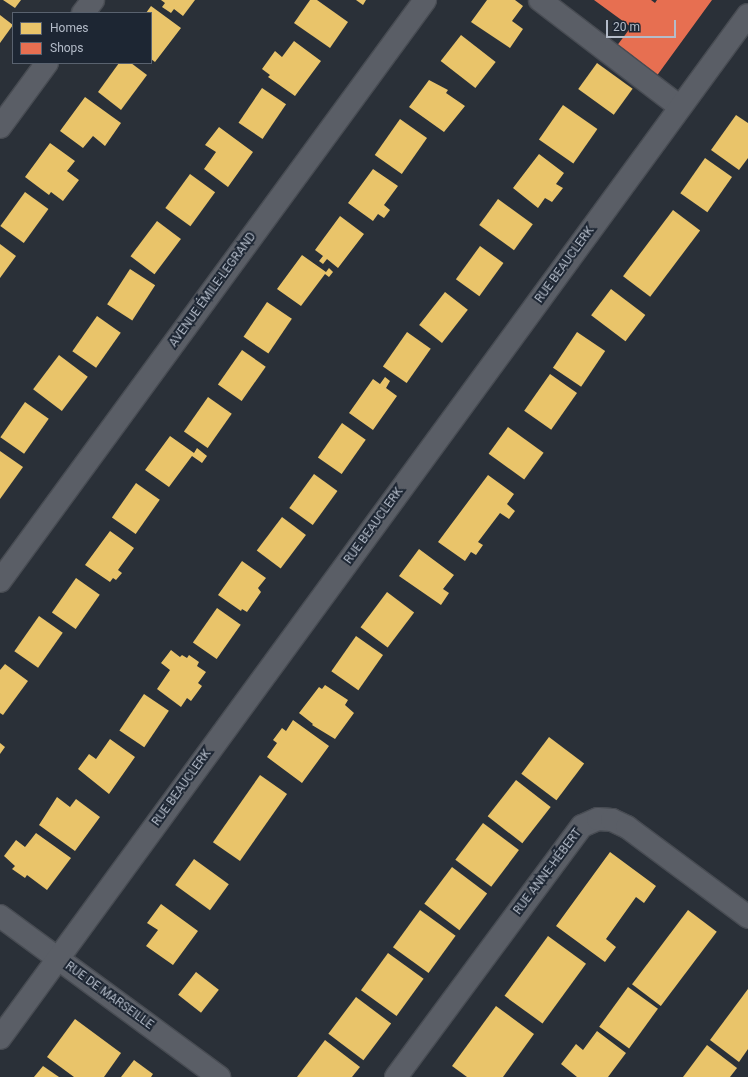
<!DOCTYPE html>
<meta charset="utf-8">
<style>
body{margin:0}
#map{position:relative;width:748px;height:1077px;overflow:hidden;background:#2a3038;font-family:Roboto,sans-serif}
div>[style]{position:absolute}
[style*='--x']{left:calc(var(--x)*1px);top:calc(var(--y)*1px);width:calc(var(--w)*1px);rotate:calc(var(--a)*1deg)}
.homes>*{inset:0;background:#e9c46a;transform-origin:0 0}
.shops>*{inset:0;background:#e76f51}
.roads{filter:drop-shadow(1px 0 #484c53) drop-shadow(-1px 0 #484c53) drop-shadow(0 1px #484c53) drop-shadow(0 -1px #484c53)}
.minor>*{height:22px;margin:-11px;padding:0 11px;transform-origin:11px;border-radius:11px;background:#5a5e66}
span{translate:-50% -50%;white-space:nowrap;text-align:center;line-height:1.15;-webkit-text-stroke:4px #1d2633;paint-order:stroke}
.street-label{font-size:12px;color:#b4bcc9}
.legend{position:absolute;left:12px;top:12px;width:140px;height:52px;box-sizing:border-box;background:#1d2633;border:1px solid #59626f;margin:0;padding:5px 7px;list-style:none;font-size:12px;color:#b4bcc9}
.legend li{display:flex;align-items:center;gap:8px;height:20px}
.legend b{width:20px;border:1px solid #59626f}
.scale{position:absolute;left:606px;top:20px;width:70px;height:18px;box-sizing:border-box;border:2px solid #b4bcc9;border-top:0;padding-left:5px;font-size:12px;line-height:14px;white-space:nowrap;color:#b4bcc9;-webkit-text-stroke:3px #1d2633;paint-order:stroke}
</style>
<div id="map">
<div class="homes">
<div style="clip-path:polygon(3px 0,21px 0,15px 8px)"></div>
<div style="clip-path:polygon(161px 0,195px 0,183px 16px,174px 9px,171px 13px,162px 7px,165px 3px)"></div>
<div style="clip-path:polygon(310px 0,317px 0,348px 22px,330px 48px,294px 23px)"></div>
<div style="clip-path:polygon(356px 0,366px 0,363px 5px)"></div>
<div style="clip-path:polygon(487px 0,515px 0,523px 6px,512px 21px,523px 29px,510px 48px,471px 22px)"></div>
<div style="clip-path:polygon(151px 6px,181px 28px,155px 62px,151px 59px,151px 13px,146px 13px)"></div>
<div style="clip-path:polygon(0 15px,13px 25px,0 43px)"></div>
<div style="left:461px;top:35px;width:44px;height:33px;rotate:38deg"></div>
<div style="clip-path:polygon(294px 41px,321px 61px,295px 96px,268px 77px,270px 75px,262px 69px,275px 51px,282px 57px)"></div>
<div style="clip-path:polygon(119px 63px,131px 63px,147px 75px,121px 110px,98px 92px)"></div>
<div style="left:597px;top:63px;width:44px;height:32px;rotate:36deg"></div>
<div style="clip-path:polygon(429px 80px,448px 90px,446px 93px,465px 106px,444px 132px,409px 107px)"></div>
<div style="left:262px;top:88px;width:29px;height:42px;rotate:34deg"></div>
<div style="clip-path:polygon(85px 97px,121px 123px,105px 146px,93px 136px,83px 148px,60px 131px)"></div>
<div style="left:563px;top:105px;width:42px;height:42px;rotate:35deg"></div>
<div style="clip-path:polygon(736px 115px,748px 123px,748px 158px,739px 170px,711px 150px)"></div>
<div style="left:400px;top:119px;width:33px;height:44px;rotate:35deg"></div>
<div style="clip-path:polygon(219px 127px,253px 152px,228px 187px,204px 169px,216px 152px,205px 145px)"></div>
<div style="clip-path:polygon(50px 143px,75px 161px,67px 171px,79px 180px,63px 201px,51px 192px,49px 195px,25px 177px)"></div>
<div style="clip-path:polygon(539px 154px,564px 173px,556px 184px,563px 188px,552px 202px,545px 198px,538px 208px,513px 188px)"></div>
<div style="left:705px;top:158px;width:33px;height:43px;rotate:35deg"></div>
<div style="clip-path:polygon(373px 169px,398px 186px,384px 205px,390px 210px,384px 218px,378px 214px,373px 221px,348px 203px)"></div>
<div style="left:190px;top:174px;width:31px;height:42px;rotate:36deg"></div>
<div style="left:25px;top:192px;width:29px;height:42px;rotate:36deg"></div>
<div style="left:498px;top:199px;width:43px;height:32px;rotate:36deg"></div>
<div style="left:673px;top:210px;width:34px;height:83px;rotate:37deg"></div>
<div style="clip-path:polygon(340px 216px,364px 234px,338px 268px,327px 259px,323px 264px,319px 261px,323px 256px,315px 250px)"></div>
<div style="left:157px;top:221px;width:30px;height:44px;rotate:37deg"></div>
<div style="clip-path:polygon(0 244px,16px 256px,0 278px)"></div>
<div style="left:480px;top:246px;width:29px;height:41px;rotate:36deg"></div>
<div style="clip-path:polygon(302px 255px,326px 272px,329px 268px,333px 272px,329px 277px,325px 274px,301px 306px,277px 289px)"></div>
<div style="left:130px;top:269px;width:30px;height:42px;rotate:33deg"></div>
<div style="left:611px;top:289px;width:43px;height:33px;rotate:37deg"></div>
<div style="left:445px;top:292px;width:29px;height:42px;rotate:38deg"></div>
<div style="left:267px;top:302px;width:30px;height:42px;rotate:34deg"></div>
<div style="left:97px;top:316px;width:29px;height:43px;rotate:35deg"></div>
<div style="left:407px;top:332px;width:29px;height:42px;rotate:35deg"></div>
<div style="left:577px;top:332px;width:34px;height:43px;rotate:34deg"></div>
<div style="left:242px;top:350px;width:29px;height:42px;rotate:35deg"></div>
<div style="left:59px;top:355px;width:36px;height:43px;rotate:37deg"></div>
<div style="left:550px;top:374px;width:33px;height:45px;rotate:35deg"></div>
<div style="clip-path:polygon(385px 377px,390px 381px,386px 388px,397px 396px,373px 430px,349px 413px,373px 379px,380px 384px)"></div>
<div style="left:208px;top:397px;width:29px;height:42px;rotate:35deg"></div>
<div style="left:25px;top:402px;width:29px;height:43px;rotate:35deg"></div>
<div style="left:342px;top:423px;width:29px;height:42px;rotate:35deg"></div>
<div style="left:508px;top:427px;width:44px;height:33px;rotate:36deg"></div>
<div style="clip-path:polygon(170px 436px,194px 453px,197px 448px,207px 456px,202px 463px,192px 456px,169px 487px,145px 470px)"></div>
<div style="clip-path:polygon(0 451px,23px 467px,0 499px)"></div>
<div style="left:314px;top:474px;width:29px;height:42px;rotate:36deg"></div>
<div style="clip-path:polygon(488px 475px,514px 494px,507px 504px,515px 511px,509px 519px,500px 513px,478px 542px,483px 545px,476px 555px,471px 552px,465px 561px,438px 542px)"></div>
<div style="left:136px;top:483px;width:29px;height:42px;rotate:35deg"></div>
<div style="left:282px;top:517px;width:30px;height:42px;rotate:37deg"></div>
<div style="clip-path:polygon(110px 531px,134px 548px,118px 570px,122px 573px,116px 580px,113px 578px,110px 582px,85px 565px)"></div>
<div style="clip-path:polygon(419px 549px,454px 575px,443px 589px,449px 593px,441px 605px,399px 576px)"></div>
<div style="clip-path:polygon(242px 561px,266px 578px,258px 588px,261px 592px,247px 612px,242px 609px,241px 611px,218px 595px)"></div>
<div style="left:76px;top:578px;width:29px;height:42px;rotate:35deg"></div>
<div style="left:387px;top:592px;width:34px;height:44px;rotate:37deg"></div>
<div style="left:217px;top:608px;width:29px;height:42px;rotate:35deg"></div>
<div style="left:39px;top:616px;width:29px;height:43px;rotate:35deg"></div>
<div style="left:356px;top:636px;width:33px;height:43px;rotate:35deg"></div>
<div style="clip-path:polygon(171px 650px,180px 657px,182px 655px,187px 658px,189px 655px,199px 662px,197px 666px,206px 672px,198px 683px,202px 686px,191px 701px,187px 698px,181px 707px,157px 689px,170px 670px,161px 663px)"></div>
<div style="clip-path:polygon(5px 664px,28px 681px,3px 715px,0 713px,0 670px)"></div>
<div style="clip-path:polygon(325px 685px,348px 700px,345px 705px,354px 713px,335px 739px,312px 725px,313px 724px,299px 713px,319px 687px,322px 689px)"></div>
<div style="left:144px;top:694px;width:30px;height:44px;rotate:34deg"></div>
<div style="clip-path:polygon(293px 720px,329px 746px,302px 783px,267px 757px,277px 743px,273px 740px,282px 728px,286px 731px)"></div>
<div style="left:549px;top:737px;width:44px;height:46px;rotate:37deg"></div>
<div style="clip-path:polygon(110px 739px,135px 757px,109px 794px,78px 769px,89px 754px,96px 759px)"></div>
<div style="clip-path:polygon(0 743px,5px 747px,0 754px)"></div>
<div style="left:260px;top:775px;width:33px;height:82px;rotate:35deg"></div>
<div style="left:516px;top:780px;width:44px;height:46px;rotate:38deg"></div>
<div style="clip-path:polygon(57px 797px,70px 807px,76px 799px,100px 817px,75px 851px,39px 825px)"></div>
<div style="left:483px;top:823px;width:45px;height:46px;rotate:37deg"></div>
<div style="clip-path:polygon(36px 833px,71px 858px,47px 890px,27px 875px,25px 878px,12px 869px,15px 866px,4px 856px,16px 840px,25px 847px)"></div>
<div style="clip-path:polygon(610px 852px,656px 886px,644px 903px,636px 897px,606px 939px,616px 947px,605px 962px,556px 926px)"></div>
<div style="left:194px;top:859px;width:43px;height:32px;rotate:36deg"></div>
<div style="left:452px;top:867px;width:44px;height:46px;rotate:37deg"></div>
<div style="clip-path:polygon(161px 904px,198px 931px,173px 965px,146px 946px,158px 930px,147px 923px)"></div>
<div style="left:420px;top:910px;width:44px;height:46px;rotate:36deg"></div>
<div style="left:688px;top:910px;width:36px;height:93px;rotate:37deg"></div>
<div style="left:548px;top:936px;width:47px;height:74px;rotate:36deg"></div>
<div style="left:388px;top:953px;width:44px;height:46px;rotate:36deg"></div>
<div style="left:196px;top:972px;width:29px;height:29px;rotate:38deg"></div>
<div style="left:628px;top:987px;width:37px;height:49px;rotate:36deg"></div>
<div style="clip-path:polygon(748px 989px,748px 1049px,739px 1062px,710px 1040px)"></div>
<div style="left:356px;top:997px;width:44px;height:46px;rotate:37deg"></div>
<div style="clip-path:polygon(496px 1006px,534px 1034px,503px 1077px,467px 1077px,452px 1066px)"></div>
<div style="clip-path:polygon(75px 1019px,121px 1053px,104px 1077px,74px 1077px,47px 1057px)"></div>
<div style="clip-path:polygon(597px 1031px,626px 1053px,608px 1077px,577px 1077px,561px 1064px,576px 1044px,583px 1050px)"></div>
<div style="clip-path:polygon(325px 1040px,360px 1067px,352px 1077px,297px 1077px)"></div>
<div style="clip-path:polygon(707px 1045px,737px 1068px,730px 1077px,683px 1077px)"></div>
<div style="clip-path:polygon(134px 1060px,153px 1074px,151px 1077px,121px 1077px)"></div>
<div style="clip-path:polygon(43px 1066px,59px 1077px,34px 1077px)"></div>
</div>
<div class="shops">
<div style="clip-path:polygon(594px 0,651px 0,655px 3px,657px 0,712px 0,653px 81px,613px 51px,631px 27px)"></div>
</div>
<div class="roads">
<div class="minor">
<div style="--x:540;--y:0;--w:176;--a:37.4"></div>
<div style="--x:83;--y:13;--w:16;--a:-52"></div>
<div style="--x:0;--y:127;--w:79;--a:-53.7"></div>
<div style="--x:0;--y:581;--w:720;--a:-53.81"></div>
<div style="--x:0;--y:916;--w:272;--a:36.3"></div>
<div style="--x:0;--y:1038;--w:1267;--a:-53.83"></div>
<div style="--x:396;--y:1077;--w:312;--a:-53.5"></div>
<div style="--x:582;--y:826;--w:17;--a:-24"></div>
<div style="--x:598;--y:819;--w:14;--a:4"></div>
<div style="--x:612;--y:820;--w:17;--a:25"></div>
<div style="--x:627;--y:827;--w:151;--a:36.6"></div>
</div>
</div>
<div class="street-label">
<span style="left:565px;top:265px;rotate:-54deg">RUE BEAUCLERK</span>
<span style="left:213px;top:290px;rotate:-54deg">AVENUE ÉMILE-LEGRAND</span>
<span style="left:374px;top:526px;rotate:-54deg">RUE BEAUCLERK</span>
<span style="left:182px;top:788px;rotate:-54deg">RUE BEAUCLERK</span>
<span style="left:548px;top:872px;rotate:-53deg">RUE ANNE-HÉBERT</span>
<span style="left:109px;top:996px;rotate:36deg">RUE DE MARSEILLE</span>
</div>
<ul class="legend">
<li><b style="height:11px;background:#e9c46a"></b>Homes</li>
<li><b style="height:11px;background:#e76f51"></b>Shops</li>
</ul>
<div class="scale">20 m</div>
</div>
